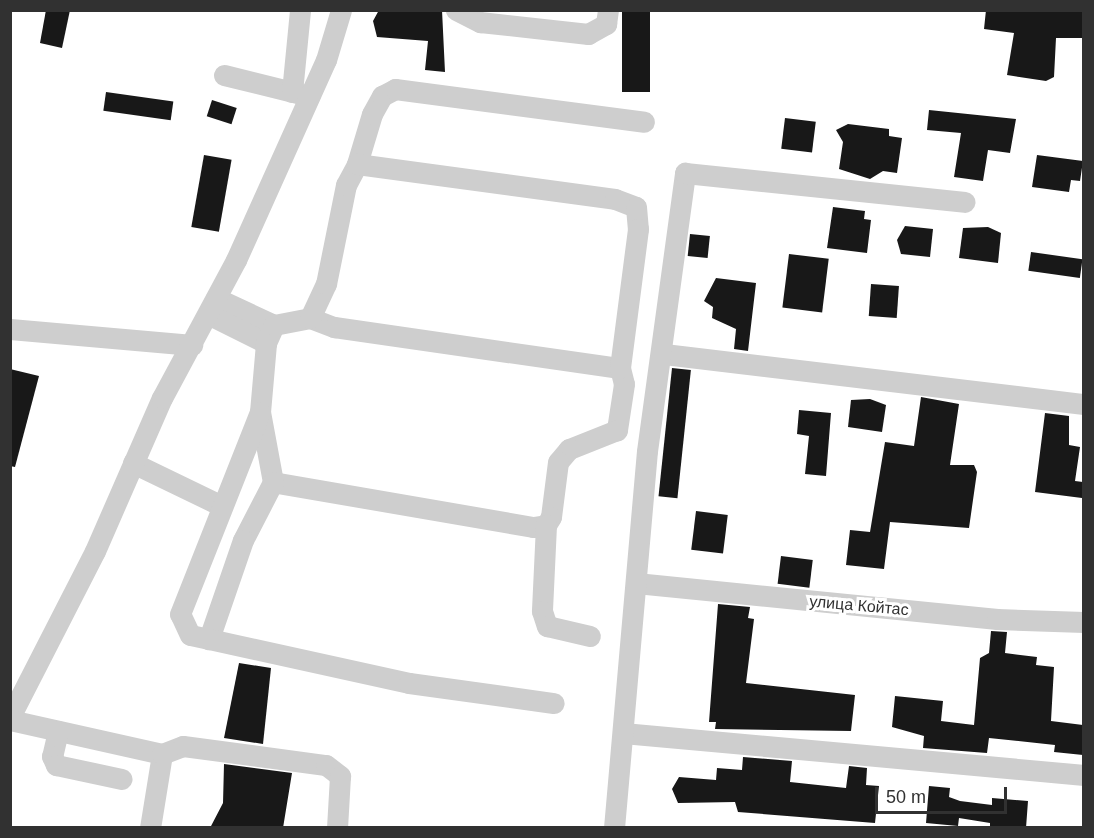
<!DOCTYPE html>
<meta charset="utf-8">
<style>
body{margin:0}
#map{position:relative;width:1094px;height:838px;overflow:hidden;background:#fff;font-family:Helvetica,sans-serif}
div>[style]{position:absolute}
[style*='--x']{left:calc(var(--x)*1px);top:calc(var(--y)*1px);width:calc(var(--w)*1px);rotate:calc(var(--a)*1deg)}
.building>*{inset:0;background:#181818;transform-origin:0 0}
.minor>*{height:21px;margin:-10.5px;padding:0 10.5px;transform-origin:10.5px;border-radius:10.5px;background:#cecece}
span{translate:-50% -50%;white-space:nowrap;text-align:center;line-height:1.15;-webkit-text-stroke:6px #fff;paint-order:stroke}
.street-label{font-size:16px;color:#313131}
.frame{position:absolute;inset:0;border:12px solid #313131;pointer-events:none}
.scale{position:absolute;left:875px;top:787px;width:132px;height:27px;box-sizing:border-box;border:3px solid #313131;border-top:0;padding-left:8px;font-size:18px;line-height:21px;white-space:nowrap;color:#313131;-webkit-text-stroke:4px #fff;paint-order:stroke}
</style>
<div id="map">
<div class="building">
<div style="clip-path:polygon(46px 10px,70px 10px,62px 48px,40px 43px)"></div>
<div style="clip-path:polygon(379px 10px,442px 10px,445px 72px,425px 70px,428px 41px,377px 37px,373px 21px)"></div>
<div style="left:622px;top:10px;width:28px;height:82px"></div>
<div style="clip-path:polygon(986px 10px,1083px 10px,1083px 38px,1056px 38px,1054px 77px,1046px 81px,1007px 75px,1014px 33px,984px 29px)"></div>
<div style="left:106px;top:92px;width:68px;height:19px;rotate:8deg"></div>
<div style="left:212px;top:100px;width:26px;height:17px;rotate:18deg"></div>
<div style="clip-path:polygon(929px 110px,1016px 119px,1010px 153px,988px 150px,983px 181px,954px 177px,961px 133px,927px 130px)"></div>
<div style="left:785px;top:118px;width:31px;height:31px;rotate:7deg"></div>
<div style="clip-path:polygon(848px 124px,889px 129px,889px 136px,902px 138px,897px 173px,883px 171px,870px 179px,839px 169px,843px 142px,836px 130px)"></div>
<div style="left:204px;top:155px;width:28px;height:73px;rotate:10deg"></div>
<div style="clip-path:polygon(1037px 155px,1083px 161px,1080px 181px,1071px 180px,1069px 192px,1032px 187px)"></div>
<div style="clip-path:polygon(833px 207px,865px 211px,864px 219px,871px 220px,867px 253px,827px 248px)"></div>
<div style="clip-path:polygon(905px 226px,933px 229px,930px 257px,901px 254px,897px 240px)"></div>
<div style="clip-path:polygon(988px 227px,1001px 233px,998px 263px,959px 258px,963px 228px)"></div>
<div style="left:690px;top:234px;width:20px;height:22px;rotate:6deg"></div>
<div style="left:1031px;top:252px;width:52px;height:19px;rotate:8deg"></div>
<div style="left:789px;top:254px;width:40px;height:54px;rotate:7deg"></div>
<div style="clip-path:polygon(716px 278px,756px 283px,748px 351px,734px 349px,736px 329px,712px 318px,713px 307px,704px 301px)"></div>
<div style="left:871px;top:284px;width:28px;height:32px;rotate:4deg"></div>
<div style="left:672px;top:368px;width:19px;height:129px;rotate:6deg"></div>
<div style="clip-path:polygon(10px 369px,39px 376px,15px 467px,10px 466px)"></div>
<div style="clip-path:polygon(921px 397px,959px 404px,950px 465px,974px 465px,977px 472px,969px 528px,890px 522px,884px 569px,846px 565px,850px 530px,870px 532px,885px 442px,914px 446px)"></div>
<div style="clip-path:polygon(870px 399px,886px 405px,882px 432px,848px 427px,851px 400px)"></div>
<div style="clip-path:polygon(799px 410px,831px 413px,826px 476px,805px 474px,809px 436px,797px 434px)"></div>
<div style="clip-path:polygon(1045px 413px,1069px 416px,1069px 445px,1080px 447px,1075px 481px,1083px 482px,1082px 498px,1035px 492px)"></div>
<div style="left:696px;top:511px;width:32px;height:39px;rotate:7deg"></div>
<div style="left:781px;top:556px;width:32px;height:28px;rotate:7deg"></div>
<div style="clip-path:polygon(718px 604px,750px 607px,748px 618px,754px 619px,746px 683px,855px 695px,851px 731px,715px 729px,716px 722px,709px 722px)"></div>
<div style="clip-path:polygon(991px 631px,1007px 632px,1005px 653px,1037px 657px,1036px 665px,1054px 667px,1051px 721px,1083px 725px,1083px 755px,1054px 752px,1055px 745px,989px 738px,987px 753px,923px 748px,924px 736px,892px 727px,895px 696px,943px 701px,941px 721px,974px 725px,980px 658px,989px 653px)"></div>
<div style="clip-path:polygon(239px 663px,271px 668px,263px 744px,224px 738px)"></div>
<div style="clip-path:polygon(743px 757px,792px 761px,790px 782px,846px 788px,849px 766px,867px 768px,866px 785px,879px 786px,875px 823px,738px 812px,735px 802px,678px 803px,672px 789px,679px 777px,716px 780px,717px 768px,742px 770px)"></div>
<div style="clip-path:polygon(224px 764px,292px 773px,283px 828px,210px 828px,223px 803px)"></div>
<div style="clip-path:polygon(929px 786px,950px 788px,949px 797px,960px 801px,992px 805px,992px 798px,1028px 801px,1026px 828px,990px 828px,990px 823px,959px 818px,958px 826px,926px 823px)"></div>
</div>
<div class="minor">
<div style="--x:456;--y:10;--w:27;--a:27"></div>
<div style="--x:480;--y:22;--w:109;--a:6.3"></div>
<div style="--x:588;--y:34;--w:21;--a:-29"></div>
<div style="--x:606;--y:24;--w:14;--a:-82"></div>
<div style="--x:224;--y:75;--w:88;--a:13.9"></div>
<div style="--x:292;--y:92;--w:82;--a:-84.4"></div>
<div style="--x:357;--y:164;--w:52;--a:-73.3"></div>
<div style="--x:372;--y:114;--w:21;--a:-61"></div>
<div style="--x:382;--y:96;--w:15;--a:-28"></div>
<div style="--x:395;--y:89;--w:251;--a:7.5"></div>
<div style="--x:216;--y:298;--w:64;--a:25"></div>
<div style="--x:208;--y:314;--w:65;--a:26.6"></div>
<div style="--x:310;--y:318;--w:26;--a:21"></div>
<div style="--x:334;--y:327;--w:289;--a:8.2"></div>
<div style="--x:620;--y:368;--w:16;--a:76"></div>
<div style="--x:624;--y:384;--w:47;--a:98.7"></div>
<div style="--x:617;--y:430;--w:52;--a:158.4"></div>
<div style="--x:569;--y:449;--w:17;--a:130"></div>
<div style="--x:558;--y:462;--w:55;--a:97.3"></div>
<div style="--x:551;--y:517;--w:9;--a:122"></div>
<div style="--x:546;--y:525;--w:13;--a:171"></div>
<div style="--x:533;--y:527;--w:264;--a:-170.2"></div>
<div style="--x:273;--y:482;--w:71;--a:-100.5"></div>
<div style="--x:260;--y:412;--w:69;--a:-85"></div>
<div style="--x:266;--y:343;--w:20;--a:-66"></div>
<div style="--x:274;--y:325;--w:37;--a:-11"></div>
<div style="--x:310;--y:318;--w:38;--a:-65"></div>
<div style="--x:326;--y:284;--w:101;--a:-78.6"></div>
<div style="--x:346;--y:185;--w:24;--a:-62"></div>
<div style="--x:357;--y:164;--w:260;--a:7.7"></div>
<div style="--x:615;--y:199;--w:22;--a:21"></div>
<div style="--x:636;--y:207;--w:22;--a:85"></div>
<div style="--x:638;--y:229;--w:140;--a:97.4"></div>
<div style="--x:10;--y:329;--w:183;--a:5"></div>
<div style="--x:664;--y:354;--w:423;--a:6.8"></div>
<div style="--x:133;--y:463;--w:97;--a:25.8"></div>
<div style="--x:273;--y:482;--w:65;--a:117.3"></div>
<div style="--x:243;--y:540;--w:105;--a:109"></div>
<div style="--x:209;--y:639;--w:205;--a:12.4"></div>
<div style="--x:409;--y:683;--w:146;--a:7.9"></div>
<div style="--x:546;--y:525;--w:86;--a:92.7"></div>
<div style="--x:542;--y:611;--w:16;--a:72"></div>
<div style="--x:547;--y:626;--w:44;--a:13.1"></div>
<div style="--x:636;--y:583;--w:363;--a:5.7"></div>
<div style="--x:997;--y:619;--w:87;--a:2"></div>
<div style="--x:209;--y:639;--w:19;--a:-168"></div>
<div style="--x:190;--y:635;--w:23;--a:-115"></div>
<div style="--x:180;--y:614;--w:217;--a:-68.4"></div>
<div style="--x:10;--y:717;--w:186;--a:-62.9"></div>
<div style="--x:95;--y:551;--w:167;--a:-66.4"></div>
<div style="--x:162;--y:398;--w:157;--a:-61.8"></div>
<div style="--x:236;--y:260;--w:219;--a:-65.8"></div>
<div style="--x:326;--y:60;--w:52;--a:-73.3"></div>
<div style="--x:10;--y:720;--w:156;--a:12.6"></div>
<div style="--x:162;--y:754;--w:75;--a:99.2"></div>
<div style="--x:58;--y:731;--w:26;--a:103"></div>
<div style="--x:52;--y:756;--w:10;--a:66"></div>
<div style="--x:56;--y:765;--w:67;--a:12"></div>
<div style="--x:623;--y:733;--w:463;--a:5.2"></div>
<div style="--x:162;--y:754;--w:22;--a:-21"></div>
<div style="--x:183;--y:746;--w:144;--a:7.6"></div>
<div style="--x:326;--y:765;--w:18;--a:38"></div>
<div style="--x:340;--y:776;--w:52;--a:93.3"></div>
<div style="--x:614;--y:828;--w:378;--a:-85"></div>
<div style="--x:647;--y:451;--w:281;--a:-82.2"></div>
<div style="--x:685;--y:173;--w:281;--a:5.9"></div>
</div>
<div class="street-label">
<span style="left:859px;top:606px;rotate:5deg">улица Койтас</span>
</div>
<div class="frame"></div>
<div class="scale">50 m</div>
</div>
